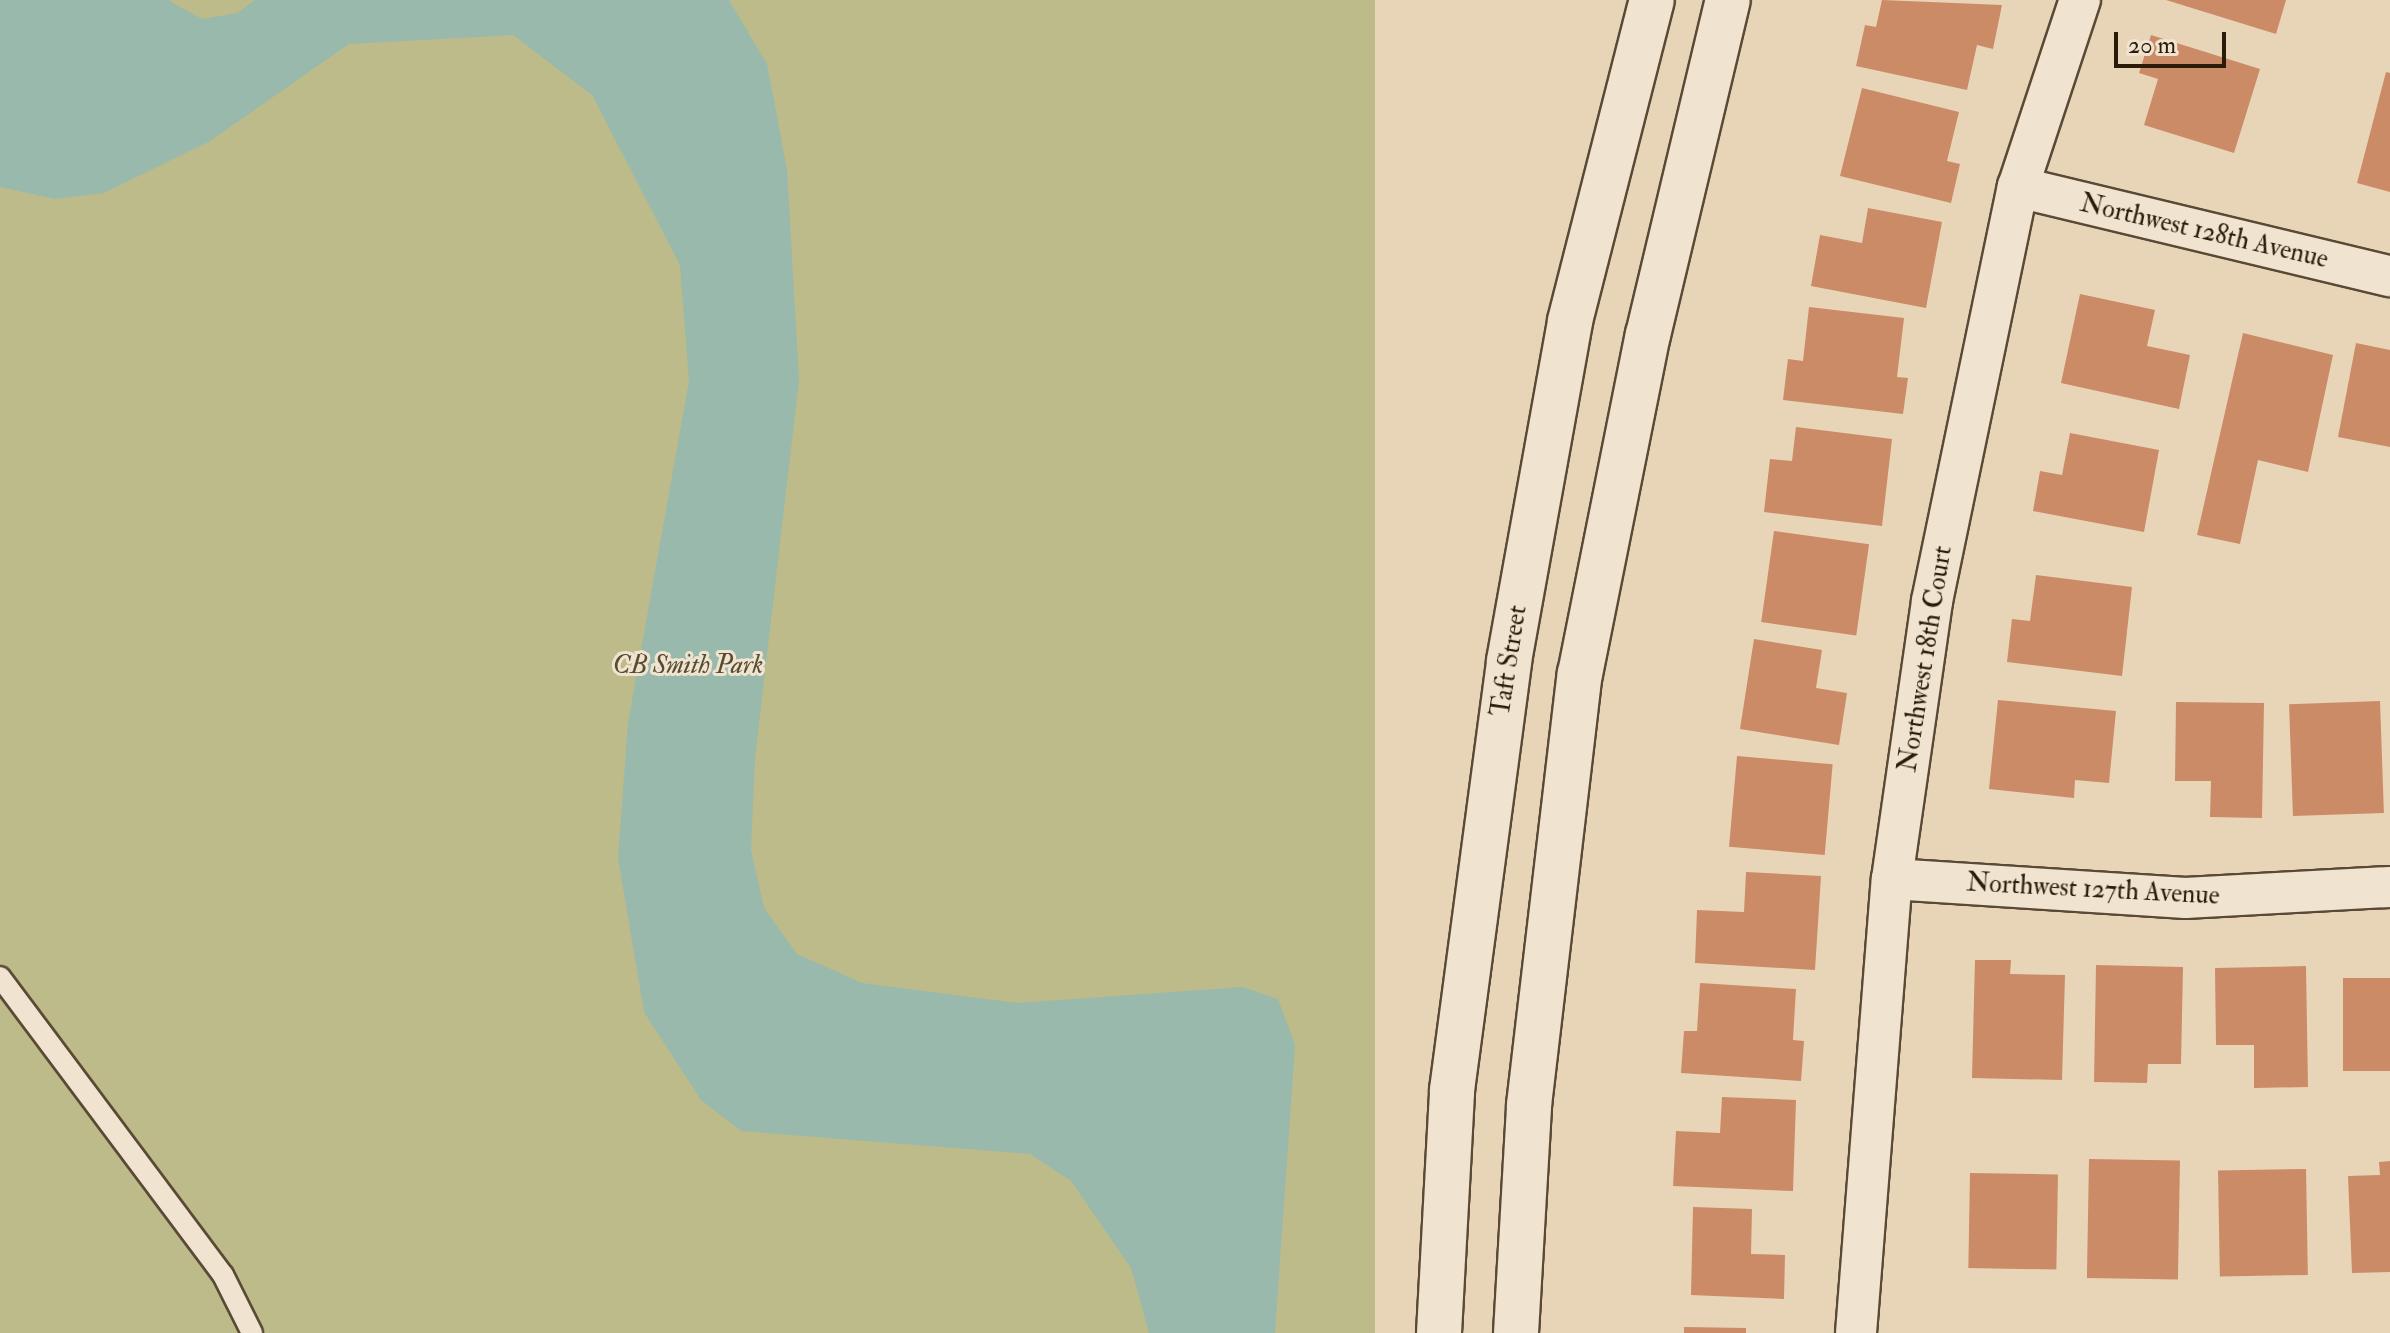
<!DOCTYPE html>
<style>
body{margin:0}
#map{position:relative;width:2390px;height:1333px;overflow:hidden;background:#e8d5b8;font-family:"IM FELL Double Pica",serif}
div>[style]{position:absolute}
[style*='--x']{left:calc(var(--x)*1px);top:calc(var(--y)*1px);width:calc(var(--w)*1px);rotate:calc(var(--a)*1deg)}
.green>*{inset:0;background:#bdbb8a;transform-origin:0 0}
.water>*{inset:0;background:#98b9ab}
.building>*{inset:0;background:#cb8b66;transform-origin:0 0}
.roads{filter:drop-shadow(2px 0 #5a4a35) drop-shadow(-2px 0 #5a4a35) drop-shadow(0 2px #5a4a35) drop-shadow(0 -2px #5a4a35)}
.service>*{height:20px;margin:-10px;padding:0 10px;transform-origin:10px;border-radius:10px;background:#f0e4d1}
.minor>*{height:40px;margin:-20px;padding:0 20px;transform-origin:20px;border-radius:20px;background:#f0e4d1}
.tertiary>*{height:44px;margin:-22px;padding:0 22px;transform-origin:22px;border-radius:22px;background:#f0e4d1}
span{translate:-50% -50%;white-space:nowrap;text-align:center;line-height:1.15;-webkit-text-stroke:6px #f0e4d1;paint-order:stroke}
.street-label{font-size:26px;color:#2a1c09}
.park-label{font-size:26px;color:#564c30;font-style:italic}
.scale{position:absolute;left:2114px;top:32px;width:112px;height:36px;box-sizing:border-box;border:4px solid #2a1c09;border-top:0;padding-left:10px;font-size:24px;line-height:28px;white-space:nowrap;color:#2a1c09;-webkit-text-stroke:6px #f0e4d1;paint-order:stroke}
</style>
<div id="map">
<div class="green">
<div style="left:0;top:0;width:1375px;height:1333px"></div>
</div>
<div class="water">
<div style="clip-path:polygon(0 0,168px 0,202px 19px,237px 13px,255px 0,729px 0,767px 64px,787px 169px,799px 380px,755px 758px,751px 850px,764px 908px,797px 954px,862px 983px,1017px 1003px,1243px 987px,1278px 999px,1295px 1045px,1275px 1333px,1149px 1333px,1131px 1268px,1071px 1181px,1030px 1154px,741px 1131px,701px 1100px,644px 1012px,618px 858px,628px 723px,689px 381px,680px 265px,592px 95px,513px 35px,349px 44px,210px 141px,104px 193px,55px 199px,0 187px)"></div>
</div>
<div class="building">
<div style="clip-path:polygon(1882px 0,2002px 5px,1993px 49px,1977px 45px,1967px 90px,1856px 66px,1865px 25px,1876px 27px)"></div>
<div style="clip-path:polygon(2166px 0,2286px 0,2276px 34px)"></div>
<div style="clip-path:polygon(2151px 35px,2260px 69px,2234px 153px,2144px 125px,2158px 79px,2139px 73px)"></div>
<div style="clip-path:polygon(2386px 72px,2390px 73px,2390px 192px,2357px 183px)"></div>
<div style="clip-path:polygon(1862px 88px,1959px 112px,1947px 161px,1960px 164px,1951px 203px,1840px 176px)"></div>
<div style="clip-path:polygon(1868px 208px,1942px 222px,1926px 308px,1811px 286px,1820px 235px,1862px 243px)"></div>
<div style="clip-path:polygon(2080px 294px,2155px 310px,2147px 346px,2190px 355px,2179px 409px,2061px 383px)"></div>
<div style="clip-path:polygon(1809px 307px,1904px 318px,1897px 377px,1908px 378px,1903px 414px,1783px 400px,1788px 359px,1803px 361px)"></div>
<div style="clip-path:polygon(2243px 333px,2333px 355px,2308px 472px,2258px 460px,2240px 544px,2197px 535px)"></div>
<div style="clip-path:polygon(2356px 343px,2390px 350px,2390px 447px,2338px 437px)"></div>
<div style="clip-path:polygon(1796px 427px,1892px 439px,1882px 526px,1764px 512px,1770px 459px,1792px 461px)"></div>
<div style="clip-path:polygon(2070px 433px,2159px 450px,2144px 532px,2033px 511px,2040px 471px,2062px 475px)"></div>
<div style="left:1774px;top:531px;width:96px;height:92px;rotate:8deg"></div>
<div style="clip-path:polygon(2036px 575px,2132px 587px,2122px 676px,2007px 662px,2012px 619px,2030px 621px)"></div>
<div style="clip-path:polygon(1754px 639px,1822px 650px,1816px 688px,1847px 693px,1839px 745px,1740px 729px)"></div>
<div style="clip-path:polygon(1998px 700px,2116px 711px,2109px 783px,2075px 780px,2074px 798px,1989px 789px)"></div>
<div style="left:2380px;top:701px;width:112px;height:91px;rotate:88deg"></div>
<div style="clip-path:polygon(2176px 702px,2264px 703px,2262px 818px,2210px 817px,2211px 781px,2175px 781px)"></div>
<div style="left:1737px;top:756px;width:96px;height:91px;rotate:5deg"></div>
<div style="clip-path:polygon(1746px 872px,1821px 876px,1815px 970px,1695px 963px,1697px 910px,1744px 912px)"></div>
<div style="clip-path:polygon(1975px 960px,2011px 960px,2010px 974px,2065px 975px,2062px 1080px,1972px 1078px)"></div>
<div style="clip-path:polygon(2096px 965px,2183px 967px,2181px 1064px,2148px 1064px,2147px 1083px,2094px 1082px)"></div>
<div style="clip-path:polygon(2306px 966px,2308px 1087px,2254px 1088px,2254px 1045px,2216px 1045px,2215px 968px)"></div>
<div style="left:2390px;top:978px;width:93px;height:47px;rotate:90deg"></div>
<div style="clip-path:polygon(1700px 983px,1796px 989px,1793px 1040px,1804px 1041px,1801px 1081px,1681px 1073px,1684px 1031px,1697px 1031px)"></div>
<div style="clip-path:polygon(1722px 1097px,1796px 1100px,1793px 1191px,1673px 1186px,1676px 1131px,1720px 1133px)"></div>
<div style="left:2089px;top:1159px;width:91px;height:119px;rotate:1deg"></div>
<div style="clip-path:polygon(2390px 1161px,2390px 1272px,2352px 1273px,2348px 1176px,2380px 1175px,2379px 1162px)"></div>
<div style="left:2306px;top:1169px;width:106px;height:88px;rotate:89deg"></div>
<div style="left:1970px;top:1173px;width:88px;height:95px;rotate:1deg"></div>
<div style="clip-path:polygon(1693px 1207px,1752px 1209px,1751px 1254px,1785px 1255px,1784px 1299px,1691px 1295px)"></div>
<div style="clip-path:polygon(1684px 1327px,1746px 1328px,1746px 1333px,1684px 1333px)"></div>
</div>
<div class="roads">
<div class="service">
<div style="--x:0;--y:977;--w:372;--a:53.2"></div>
<div style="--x:223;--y:1275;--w:65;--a:63.4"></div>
</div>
<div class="minor">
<div style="--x:2018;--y:187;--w:382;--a:13.5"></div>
<div style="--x:1892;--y:879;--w:294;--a:3.7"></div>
<div style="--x:2185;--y:898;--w:205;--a:-3.1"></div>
<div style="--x:1856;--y:1333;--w:455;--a:-85.5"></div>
<div style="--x:1892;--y:879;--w:281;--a:-81.8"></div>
<div style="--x:1932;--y:601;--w:423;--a:-78.3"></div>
<div style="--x:2018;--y:187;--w:197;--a:-71.7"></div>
</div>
<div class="tertiary">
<div style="--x:1439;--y:1333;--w:243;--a:-86.9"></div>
<div style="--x:1452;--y:1090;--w:433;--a:-82.4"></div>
<div style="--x:1509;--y:661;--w:345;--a:-79.8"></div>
<div style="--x:1570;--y:321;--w:331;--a:-75.7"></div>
<div style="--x:1516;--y:1333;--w:228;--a:-86.7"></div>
<div style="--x:1529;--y:1105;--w:434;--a:-83.3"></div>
<div style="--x:1580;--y:674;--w:346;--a:-78.7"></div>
<div style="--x:1648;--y:335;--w:344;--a:-76.6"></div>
</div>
</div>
<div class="street-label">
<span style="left:2204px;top:232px;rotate:13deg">Northwest 128th Avenue</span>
<span style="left:1926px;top:659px;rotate:-81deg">Northwest 18th Court</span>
<span style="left:1510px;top:661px;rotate:-81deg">Taft Street</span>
<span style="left:2093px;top:890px;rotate:3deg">Northwest 127th Avenue</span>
</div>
<div class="park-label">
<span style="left:688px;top:666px">CB Smith Park</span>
</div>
<div class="scale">20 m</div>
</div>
